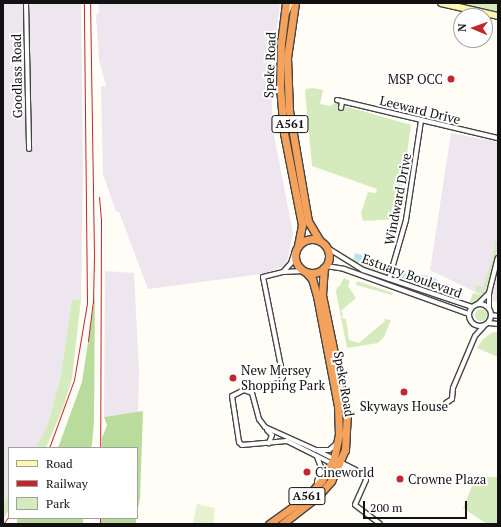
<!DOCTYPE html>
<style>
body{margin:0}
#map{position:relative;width:501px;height:527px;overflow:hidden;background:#fffdf5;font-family:"PT Serif",serif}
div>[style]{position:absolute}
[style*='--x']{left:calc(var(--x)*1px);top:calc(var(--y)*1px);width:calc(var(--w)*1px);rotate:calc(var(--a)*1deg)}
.industrial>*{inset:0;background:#eee6ef}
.green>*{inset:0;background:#d5ebbd}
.round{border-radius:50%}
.forest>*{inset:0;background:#b9dc9c;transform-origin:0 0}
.pitch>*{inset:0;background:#e6f2cf}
.water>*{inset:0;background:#b9e0f7}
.roads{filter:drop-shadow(1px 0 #444) drop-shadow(-1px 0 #444) drop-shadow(0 1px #444) drop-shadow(0 -1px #444)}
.street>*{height:4px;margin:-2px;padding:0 2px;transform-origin:2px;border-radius:2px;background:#fff}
.street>.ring{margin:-2px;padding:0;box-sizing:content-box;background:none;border:4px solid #fff;border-radius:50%}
.secondary>*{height:6px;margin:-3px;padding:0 3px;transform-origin:3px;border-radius:3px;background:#fff6b0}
.highway>*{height:7px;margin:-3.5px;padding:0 3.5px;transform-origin:3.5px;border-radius:3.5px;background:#f5a25d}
.highway>.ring{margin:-3.5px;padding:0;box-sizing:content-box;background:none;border:7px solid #f5a25d;border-radius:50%}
.rail>*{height:1px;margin:-0.5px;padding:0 0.5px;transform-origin:0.5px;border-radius:0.5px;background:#c4262e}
.dots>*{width:11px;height:11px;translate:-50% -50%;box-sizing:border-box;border:2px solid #fff;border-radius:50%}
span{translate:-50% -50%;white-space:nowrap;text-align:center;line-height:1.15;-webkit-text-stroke:4px #fff;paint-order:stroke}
.shield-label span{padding:1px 3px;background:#fff;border:1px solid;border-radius:3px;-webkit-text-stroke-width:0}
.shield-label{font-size:12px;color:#111;font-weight:700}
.street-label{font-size:13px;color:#111}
.poi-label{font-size:13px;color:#111}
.right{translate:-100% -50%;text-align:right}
.left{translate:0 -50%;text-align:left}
.frame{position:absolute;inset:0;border:4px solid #111;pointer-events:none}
.legend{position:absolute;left:8px;top:447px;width:130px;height:72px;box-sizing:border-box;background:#fff;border:1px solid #a0a0a0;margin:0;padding:5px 7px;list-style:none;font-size:12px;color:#111}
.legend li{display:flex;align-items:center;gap:8px;height:20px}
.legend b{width:20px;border:1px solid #a0a0a0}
.north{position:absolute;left:453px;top:8px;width:40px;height:40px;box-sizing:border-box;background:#fff;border:1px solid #a0a0a0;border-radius:50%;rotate:272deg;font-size:11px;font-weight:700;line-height:16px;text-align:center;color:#111}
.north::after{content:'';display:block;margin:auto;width:14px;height:18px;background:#c4262e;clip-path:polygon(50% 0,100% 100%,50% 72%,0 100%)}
.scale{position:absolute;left:363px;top:501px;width:104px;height:18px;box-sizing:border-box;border:2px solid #111;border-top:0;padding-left:5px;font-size:12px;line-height:14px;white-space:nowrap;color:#111;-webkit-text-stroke:3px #fff;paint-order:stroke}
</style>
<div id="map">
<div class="industrial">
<div style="clip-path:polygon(3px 3px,81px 3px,83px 173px,81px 299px,72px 300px,60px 379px,47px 427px,35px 448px,9px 448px,9px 494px,3px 504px)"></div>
<div style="clip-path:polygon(98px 3px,280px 3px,272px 66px,272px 125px,293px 233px,286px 266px,262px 274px,148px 289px,119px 212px,116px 212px,103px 174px,101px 86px,106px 86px,99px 60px,96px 16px,99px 11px)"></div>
<div style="clip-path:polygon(451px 133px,498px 142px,498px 303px,430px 270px)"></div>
<div style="clip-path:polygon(105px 271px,134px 273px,139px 373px,138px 412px,104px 417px)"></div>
</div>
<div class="green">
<div style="clip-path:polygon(451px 3px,498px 3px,498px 14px)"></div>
<div style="clip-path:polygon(313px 88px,323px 90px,320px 104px,330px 106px,335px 103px,339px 104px,338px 109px,348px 107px,411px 125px,398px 219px,363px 221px,361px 213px,368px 192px,376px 193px,377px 189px,312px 166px,305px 92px,306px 89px)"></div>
<div style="clip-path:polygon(492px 240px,498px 242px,495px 261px,492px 260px,495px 242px)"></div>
<div style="clip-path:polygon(354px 258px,384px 270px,385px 273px,389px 264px,392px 264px,389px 272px,384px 275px,358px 265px,352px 262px)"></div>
<div style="clip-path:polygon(488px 261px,494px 262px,488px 283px,483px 294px,476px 292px,476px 285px,483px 287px,491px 263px)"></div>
<div style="clip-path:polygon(344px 278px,350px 281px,348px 286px,356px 298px,341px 311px,343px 314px,342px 318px,346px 319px,349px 340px,359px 343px,385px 321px,384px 319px,391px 320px,384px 337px,378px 343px,347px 348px,336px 292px,337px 287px,339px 287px)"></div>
<div style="clip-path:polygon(357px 281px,393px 293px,392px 295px,356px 285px)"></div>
<div style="clip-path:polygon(473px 293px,482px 295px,476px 302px,469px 304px)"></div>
<div style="clip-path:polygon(81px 299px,72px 379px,63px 408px,46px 448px,35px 448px,47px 427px,60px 379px,72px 300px)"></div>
<div class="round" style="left:475px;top:309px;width:12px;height:12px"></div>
<div style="clip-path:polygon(493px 332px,498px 333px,498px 357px,477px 348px,483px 339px)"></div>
<div style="clip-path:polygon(476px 477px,498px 477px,498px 524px,487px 524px,463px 508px)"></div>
<div style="clip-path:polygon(9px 494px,9px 510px,3px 519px,3px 504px)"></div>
</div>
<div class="forest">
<div style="clip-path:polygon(95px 296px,94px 422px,92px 444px,91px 448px,58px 448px,82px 382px)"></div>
<div style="clip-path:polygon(143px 411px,140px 499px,137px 513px,137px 448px,102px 448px,102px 438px,107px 425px,104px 417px)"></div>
<div style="left:17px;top:518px;width:66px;height:8px"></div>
<div style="left:101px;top:518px;width:35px;height:6px"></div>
</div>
<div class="pitch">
<div style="clip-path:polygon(197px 504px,215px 508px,213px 524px,193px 523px)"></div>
</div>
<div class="water">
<div style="clip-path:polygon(355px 253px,386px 264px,384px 270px,354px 258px)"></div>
<div style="clip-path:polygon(400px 271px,434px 277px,440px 283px,463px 293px,462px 297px,398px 277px)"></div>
</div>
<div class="roads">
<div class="street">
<div style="--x:26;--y:3;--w:146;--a:88.8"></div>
<div style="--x:337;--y:100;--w:165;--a:13.3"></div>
<div style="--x:341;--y:108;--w:6;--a:-81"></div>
<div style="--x:326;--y:247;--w:44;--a:31.9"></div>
<div style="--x:363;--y:270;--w:115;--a:18.7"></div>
<div style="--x:326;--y:266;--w:18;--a:9"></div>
<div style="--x:344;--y:269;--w:133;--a:19.8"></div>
<div style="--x:283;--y:272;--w:12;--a:-48"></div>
<div style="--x:291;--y:263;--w:13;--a:-72"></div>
<div style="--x:389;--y:279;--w:61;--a:-73.9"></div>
<div style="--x:406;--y:220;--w:100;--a:-81.4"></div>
<div class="ring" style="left:469px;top:304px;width:18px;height:18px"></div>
<div style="--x:478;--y:304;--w:16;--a:-45"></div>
<div style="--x:489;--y:308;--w:15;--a:-90"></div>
<div style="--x:489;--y:293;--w:36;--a:-76"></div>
<div style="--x:491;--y:315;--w:7;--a:8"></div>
<div style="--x:489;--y:323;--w:9;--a:6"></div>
<div style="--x:246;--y:390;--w:34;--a:-12"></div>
<div style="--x:279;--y:383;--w:7;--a:-56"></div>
<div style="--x:283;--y:377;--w:102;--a:-101.3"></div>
<div style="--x:263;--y:277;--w:21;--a:-14"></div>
<div style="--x:283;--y:272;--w:21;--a:-3"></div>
<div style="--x:446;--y:403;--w:7;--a:-34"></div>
<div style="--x:452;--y:399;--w:11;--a:-85"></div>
<div style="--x:453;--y:388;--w:56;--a:-67.1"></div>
<div style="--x:475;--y:336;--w:13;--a:-48"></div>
<div style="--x:267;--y:430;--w:7;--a:45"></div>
<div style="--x:272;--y:435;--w:9;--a:111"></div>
<div style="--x:336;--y:444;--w:9;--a:139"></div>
<div style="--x:329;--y:450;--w:13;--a:180"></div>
<div style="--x:316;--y:450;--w:56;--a:-155.7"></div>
<div style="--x:265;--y:427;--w:10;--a:-127"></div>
<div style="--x:259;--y:419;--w:27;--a:-105"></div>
<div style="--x:252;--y:393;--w:9;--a:-159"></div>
<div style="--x:244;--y:390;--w:13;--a:153"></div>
<div style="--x:232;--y:396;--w:47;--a:81.3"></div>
<div style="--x:239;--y:442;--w:4;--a:45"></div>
<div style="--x:242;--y:445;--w:45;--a:-5.1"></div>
<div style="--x:287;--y:441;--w:58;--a:26.6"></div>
<div style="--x:339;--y:467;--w:27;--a:13"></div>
<div style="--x:365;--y:473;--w:7;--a:82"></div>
<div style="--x:366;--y:480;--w:27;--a:114"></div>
<div style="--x:355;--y:505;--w:31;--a:37"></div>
<div style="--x:318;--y:451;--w:42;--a:26.6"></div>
<div style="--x:317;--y:457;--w:11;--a:68"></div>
<div style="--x:321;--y:467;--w:16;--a:105"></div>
</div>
<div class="secondary">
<div style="--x:441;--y:3;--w:58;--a:12.8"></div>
<div style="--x:286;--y:13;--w:11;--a:-68"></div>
</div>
<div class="highway">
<div style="--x:286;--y:3;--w:38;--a:97"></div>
<div style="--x:281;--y:41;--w:46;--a:91.2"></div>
<div style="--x:280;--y:87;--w:46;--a:85"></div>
<div style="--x:284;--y:133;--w:94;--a:78.9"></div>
<div style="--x:302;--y:225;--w:21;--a:101"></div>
<div style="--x:295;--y:3;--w:56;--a:98.3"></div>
<div style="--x:287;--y:58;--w:52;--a:87.8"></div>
<div style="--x:289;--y:110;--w:113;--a:80.3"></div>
<div style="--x:308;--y:221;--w:23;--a:59"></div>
<div class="ring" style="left:295px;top:239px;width:27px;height:27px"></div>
<div style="--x:269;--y:524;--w:48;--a:-35.7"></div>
<div style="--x:308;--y:496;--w:21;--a:-49"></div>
<div style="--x:322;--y:480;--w:25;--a:-61"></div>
<div style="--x:334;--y:458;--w:24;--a:-78"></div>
<div style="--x:339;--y:435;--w:29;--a:-92"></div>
<div style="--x:338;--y:406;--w:112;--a:-100.8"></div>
<div style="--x:317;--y:296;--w:18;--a:-106"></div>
<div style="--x:312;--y:279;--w:9;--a:-131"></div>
<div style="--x:282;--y:524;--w:46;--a:-37.9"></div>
<div style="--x:318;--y:496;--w:20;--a:-49"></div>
<div style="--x:331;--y:481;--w:34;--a:-66"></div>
<div style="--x:345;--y:450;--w:34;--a:-87"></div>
<div style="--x:347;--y:416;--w:124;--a:-101.7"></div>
<div style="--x:322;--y:295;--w:27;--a:-86"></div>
</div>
</div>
<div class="rail">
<div style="--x:99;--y:197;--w:21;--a:85"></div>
<div style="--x:101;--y:218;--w:230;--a:90.2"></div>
<div style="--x:88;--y:341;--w:38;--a:-83"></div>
<div style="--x:93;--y:303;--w:49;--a:-88.8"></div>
<div style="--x:94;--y:254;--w:251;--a:-90.9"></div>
<div style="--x:49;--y:448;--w:72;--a:-69.8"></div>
<div style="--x:74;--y:380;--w:78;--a:-80.4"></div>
<div style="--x:87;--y:303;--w:300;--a:-90.6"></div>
<div style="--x:3;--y:524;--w:10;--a:-53"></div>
<div style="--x:100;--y:524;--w:6;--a:-90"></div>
</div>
<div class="dots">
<div style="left:451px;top:79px;background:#c4262e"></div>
<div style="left:233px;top:378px;background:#c4262e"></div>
<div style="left:404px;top:392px;background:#c4262e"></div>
<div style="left:307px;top:472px;background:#c4262e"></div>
<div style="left:400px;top:479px;background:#c4262e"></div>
</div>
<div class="shield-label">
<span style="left:290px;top:124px">A561</span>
<span style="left:307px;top:496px">A561</span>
</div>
<div class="street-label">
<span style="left:270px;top:65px;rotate:-88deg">Speke Road</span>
<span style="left:17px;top:76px;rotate:-91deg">Goodlass Road</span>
<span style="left:420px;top:110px;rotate:14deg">Leeward Drive</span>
<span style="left:398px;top:199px;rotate:-79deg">Windward Drive</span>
<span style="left:412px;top:276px;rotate:20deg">Estuary Boulevard</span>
<span style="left:344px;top:384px;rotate:80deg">Speke Road</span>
</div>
<div class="poi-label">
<span class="right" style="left:443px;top:79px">MSP OCC</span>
<span class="left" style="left:241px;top:378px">New Mersey<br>Shopping Park</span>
<span style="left:404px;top:406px">Skyways House</span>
<span class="left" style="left:315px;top:472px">Cineworld</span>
<span class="left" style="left:408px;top:479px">Crowne Plaza</span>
</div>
<div class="frame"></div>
<ul class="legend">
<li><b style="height:5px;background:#fff6b0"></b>Road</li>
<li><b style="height:5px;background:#c4262e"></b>Railway</li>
<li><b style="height:11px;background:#d5ebbd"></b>Park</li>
</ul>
<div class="north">N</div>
<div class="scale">200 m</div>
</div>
